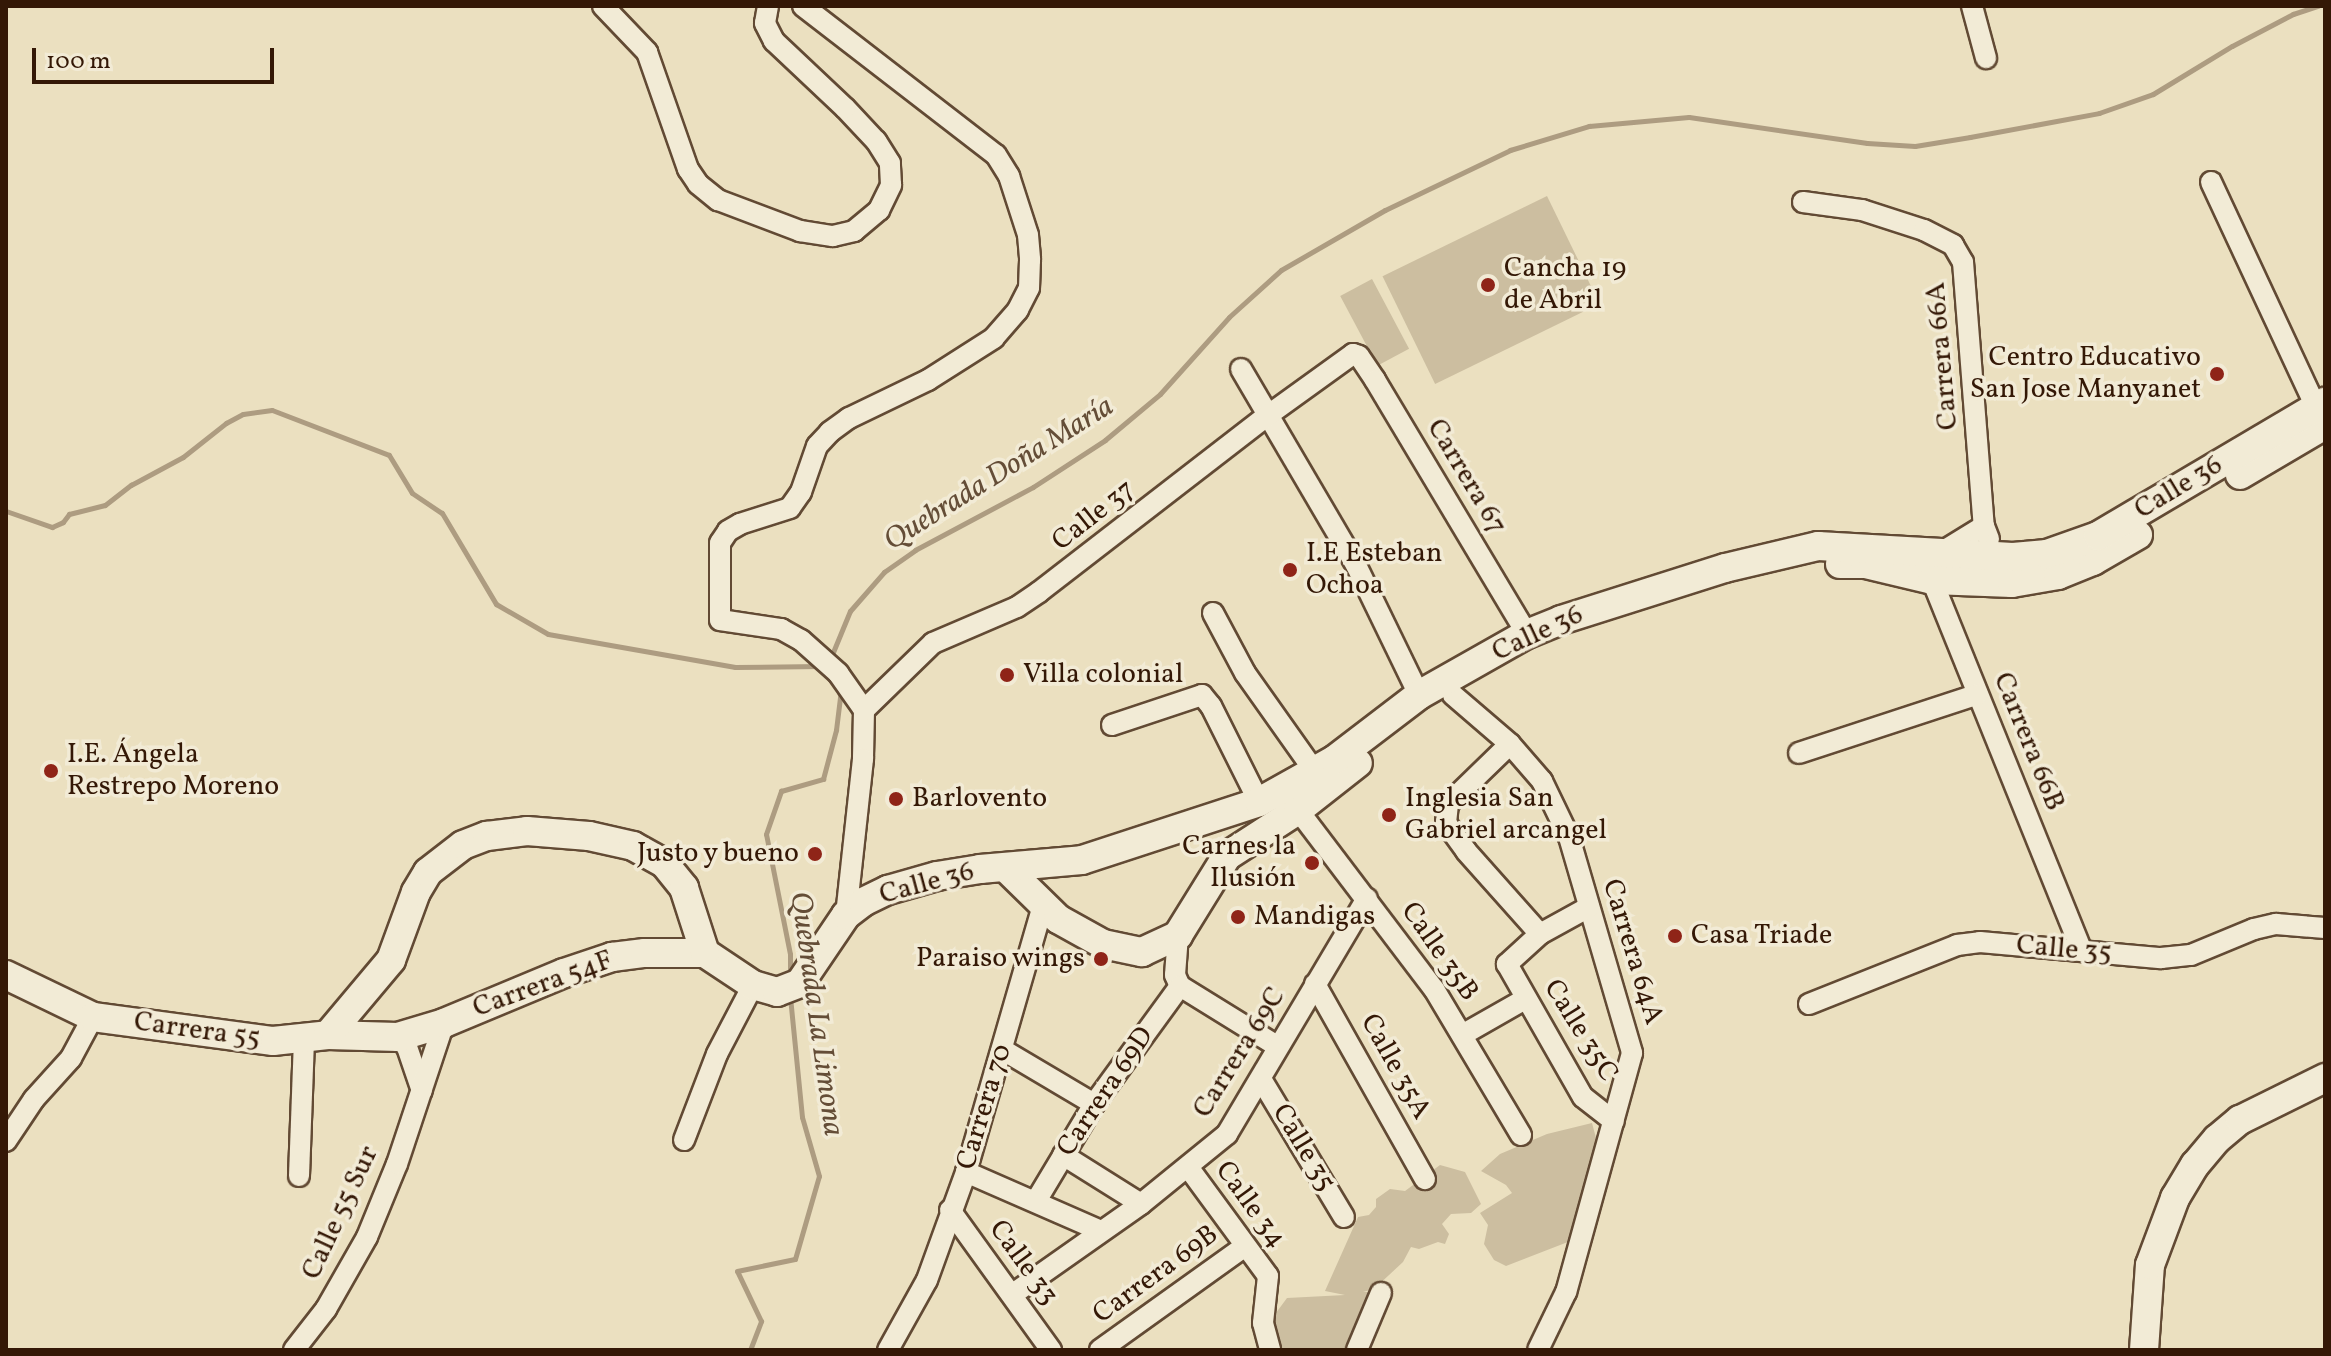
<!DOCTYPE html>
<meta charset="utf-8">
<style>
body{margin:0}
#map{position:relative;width:2331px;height:1356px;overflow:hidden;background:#ebe0c0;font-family:Vollkorn,serif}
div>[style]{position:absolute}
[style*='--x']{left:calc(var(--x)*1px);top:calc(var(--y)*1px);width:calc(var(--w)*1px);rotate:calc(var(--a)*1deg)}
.green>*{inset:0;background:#ccbea0;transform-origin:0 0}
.stream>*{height:5px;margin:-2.5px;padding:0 2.5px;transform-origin:2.5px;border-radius:2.5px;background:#ad9c81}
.roads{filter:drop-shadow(2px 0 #624a34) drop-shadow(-2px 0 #624a34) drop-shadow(0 2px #624a34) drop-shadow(0 -2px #624a34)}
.street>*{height:20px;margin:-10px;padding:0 10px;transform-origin:10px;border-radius:10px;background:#f2ebd6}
.secondary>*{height:28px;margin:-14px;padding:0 14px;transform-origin:14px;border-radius:14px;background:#f2ebd6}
.dots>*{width:22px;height:22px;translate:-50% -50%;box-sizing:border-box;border:4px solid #f2ebd6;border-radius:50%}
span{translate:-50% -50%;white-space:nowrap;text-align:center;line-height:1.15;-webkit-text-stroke:7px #f2ebd6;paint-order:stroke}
.poi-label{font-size:28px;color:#341806}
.left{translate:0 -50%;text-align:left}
.right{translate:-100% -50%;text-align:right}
.street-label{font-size:28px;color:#341806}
.water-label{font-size:30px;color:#644d37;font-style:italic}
.frame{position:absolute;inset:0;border:8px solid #341806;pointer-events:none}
.scale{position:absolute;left:32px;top:48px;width:242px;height:36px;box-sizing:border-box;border:4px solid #341806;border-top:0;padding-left:10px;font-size:24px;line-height:28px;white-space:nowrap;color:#341806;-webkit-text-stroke:6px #f2ebd6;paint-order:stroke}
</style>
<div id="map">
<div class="green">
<div style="left:1547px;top:196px;width:120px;height:183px;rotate:64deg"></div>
<div style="left:1372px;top:279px;width:79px;height:36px;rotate:62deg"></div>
<div style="clip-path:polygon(1592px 1123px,1596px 1138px,1573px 1240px,1506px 1266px,1494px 1260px,1484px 1244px,1488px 1225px,1480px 1213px,1512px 1193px,1506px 1185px,1481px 1171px,1500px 1154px,1547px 1134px)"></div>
<div style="clip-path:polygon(1440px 1165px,1465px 1172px,1481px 1204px,1471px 1213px,1451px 1214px,1442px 1224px,1449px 1234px,1445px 1244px,1438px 1242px,1419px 1249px,1411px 1247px,1403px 1262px,1374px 1289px,1363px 1292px,1375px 1292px,1351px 1350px,1278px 1350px,1270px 1321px,1287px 1298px,1345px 1295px,1325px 1291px,1358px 1217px,1369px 1215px,1376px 1207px,1376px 1199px,1390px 1189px,1405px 1191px)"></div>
</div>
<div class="stream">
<div style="--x:6;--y:511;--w:49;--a:19.2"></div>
<div style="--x:52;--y:527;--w:12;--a:-24"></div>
<div style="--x:63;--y:522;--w:10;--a:-53"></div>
<div style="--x:69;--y:514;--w:37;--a:-14"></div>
<div style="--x:105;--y:505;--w:33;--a:-38"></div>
<div style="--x:131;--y:485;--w:59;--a:-28.3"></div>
<div style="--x:183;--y:457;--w:55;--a:-38.3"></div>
<div style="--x:226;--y:423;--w:19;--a:-28"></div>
<div style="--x:243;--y:414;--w:29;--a:-8"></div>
<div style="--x:272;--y:410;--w:125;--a:21"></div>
<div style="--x:389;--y:455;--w:44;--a:58.8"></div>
<div style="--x:412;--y:493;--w:36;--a:34"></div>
<div style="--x:442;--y:513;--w:106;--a:59.3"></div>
<div style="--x:496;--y:604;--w:60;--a:30"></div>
<div style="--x:548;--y:634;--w:190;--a:10"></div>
<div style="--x:735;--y:667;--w:86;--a:-0.7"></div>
<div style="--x:831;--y:657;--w:50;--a:-67.6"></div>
<div style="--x:850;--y:611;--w:52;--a:-48.9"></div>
<div style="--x:884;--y:572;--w:38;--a:-35"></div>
<div style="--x:915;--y:550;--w:134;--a:-28.1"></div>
<div style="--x:1033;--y:487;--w:86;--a:-33.1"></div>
<div style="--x:1105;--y:440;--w:72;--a:-39.9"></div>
<div style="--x:1160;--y:394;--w:103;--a:-48.1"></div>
<div style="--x:1229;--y:317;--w:70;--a:-42.1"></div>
<div style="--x:1281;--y:270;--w:120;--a:-30"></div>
<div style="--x:1385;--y:210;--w:139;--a:-25.6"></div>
<div style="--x:1510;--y:150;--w:83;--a:-16.9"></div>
<div style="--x:1589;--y:126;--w:100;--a:-5.1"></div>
<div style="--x:1689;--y:117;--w:180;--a:8.3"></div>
<div style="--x:1867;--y:143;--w:48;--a:3.6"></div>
<div style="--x:1915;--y:146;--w:56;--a:-9.3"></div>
<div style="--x:1970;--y:137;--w:131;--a:-10.5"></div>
<div style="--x:2099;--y:113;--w:57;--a:-19.4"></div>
<div style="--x:2153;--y:94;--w:92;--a:-31.3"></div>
<div style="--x:2232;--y:46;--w:69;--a:-27.7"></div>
<div style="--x:2293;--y:14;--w:26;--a:-18"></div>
<div style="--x:790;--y:978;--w:24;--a:-90"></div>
<div style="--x:790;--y:954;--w:122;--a:-101.3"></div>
<div style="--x:766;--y:834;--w:46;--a:-70.8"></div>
<div style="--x:781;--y:791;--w:44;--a:-15.9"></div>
<div style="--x:823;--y:779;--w:51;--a:-75.1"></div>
<div style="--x:836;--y:730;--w:35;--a:-83"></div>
<div style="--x:840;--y:695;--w:9;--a:-108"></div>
<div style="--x:750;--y:1350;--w:31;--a:-69"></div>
<div style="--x:761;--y:1321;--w:55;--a:-115.6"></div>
<div style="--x:737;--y:1271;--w:59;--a:-11.7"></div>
<div style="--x:795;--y:1259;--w:86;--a:-73.9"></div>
<div style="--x:819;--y:1176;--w:61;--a:-106.1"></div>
<div style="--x:802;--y:1117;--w:122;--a:-95.7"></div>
</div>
<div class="roads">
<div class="street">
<div style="--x:603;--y:6;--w:64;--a:46.3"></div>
<div style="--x:647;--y:52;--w:124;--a:70.7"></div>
<div style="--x:688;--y:169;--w:18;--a:56"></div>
<div style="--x:698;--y:184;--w:26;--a:39"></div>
<div style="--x:718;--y:200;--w:88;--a:20.7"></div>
<div style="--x:800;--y:231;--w:33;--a:9"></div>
<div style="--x:833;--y:236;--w:22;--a:-13"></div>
<div style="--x:854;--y:231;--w:33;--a:-40"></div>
<div style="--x:879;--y:210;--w:28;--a:-64"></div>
<div style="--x:891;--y:185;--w:22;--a:-93"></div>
<div style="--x:890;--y:163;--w:26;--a:-122"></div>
<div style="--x:876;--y:141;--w:45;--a:-133.2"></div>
<div style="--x:845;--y:108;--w:98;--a:-136.7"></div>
<div style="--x:774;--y:41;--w:20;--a:-117"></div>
<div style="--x:765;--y:23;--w:17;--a:-80"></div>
<div style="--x:803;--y:6;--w:244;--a:37.7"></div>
<div style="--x:996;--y:155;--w:25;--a:58"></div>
<div style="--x:1009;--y:176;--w:62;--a:72.1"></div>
<div style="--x:1028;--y:235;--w:25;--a:85"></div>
<div style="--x:1030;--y:260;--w:28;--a:92"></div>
<div style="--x:1029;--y:288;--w:25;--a:117"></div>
<div style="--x:1018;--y:310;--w:37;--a:131"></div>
<div style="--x:994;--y:338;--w:78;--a:147.5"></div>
<div style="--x:928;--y:380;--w:88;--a:154.3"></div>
<div style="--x:849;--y:418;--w:24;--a:144"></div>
<div style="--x:830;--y:432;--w:19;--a:133"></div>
<div style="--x:817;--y:446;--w:49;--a:109.2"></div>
<div style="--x:801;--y:492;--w:19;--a:125"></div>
<div style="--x:790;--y:508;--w:52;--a:162.3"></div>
<div style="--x:740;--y:524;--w:14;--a:150"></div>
<div style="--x:728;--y:531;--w:14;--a:124"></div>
<div style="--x:720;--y:543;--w:77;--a:90"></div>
<div style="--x:720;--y:620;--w:62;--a:8.4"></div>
<div style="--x:781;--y:629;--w:23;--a:29"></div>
<div style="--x:801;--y:640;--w:50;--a:41.7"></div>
<div style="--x:838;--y:673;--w:45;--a:54.9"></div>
<div style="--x:864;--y:710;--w:49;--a:91.2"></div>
<div style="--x:863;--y:759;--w:157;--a:96.2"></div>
<div style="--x:1972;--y:6;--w:54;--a:74.9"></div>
<div style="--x:2211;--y:182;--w:248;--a:65"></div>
<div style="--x:1803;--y:202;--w:60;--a:7.7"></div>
<div style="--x:1862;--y:210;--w:65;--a:17.9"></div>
<div style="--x:1924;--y:230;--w:33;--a:27"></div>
<div style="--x:1953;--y:245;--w:20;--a:60"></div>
<div style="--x:1963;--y:262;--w:265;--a:85.5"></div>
<div style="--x:1984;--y:526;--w:14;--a:69"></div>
<div style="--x:1241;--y:369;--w:227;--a:59.6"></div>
<div style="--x:1356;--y:565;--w:144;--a:64.1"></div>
<div style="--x:1984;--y:526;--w:52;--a:148.5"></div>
<div style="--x:1940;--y:553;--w:28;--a:107"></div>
<div style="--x:1932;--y:580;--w:400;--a:68"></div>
<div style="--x:1213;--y:613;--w:68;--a:61.9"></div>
<div style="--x:1245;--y:673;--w:121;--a:54.7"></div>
<div style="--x:1453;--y:695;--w:75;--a:40.7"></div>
<div style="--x:1510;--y:744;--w:49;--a:49.1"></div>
<div style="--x:1542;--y:781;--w:62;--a:64.3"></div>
<div style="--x:1569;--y:837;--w:225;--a:73.7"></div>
<div style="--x:1632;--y:1053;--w:248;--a:105.4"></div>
<div style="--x:1566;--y:1292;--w:64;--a:115.8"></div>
<div style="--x:864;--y:710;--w:96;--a:-44.2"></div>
<div style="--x:933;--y:643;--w:91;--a:-23.2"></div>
<div style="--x:1017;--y:607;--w:27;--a:-34"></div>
<div style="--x:1039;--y:592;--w:288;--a:-37.7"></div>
<div style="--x:1267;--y:416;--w:106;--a:-35.8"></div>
<div style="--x:1353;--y:354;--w:6;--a:18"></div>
<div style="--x:1359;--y:356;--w:29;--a:56"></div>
<div style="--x:1375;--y:380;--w:296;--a:59.1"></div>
<div style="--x:1112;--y:725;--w:95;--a:-18.4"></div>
<div style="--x:1202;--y:695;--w:14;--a:51"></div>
<div style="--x:1211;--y:706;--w:107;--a:63.4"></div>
<div style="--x:1510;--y:744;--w:86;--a:135.9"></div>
<div style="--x:1448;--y:804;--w:19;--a:96"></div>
<div style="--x:1446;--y:823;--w:34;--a:54"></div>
<div style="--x:1466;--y:851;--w:111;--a:48.3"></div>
<div style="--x:1799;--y:753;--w:188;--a:-18.2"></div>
<div style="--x:1298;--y:810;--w:225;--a:52.8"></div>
<div style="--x:1434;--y:989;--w:170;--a:59.2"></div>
<div style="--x:1589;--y:907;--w:56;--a:151.1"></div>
<div style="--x:1540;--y:934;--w:45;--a:137.7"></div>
<div style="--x:1507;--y:964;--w:153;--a:60.3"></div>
<div style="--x:1583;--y:1097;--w:39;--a:38"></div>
<div style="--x:1178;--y:935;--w:40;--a:94.3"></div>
<div style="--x:1175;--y:975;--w:12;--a:66"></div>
<div style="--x:1180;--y:986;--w:114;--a:31.7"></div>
<div style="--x:1315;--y:984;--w:224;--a:60.6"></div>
<div style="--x:1809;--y:1004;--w:159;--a:-21.7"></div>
<div style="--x:1957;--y:945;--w:23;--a:-7"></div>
<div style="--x:1980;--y:942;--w:182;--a:5.1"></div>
<div style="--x:2161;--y:958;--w:30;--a:-6"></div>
<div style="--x:2191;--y:955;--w:68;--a:-22.4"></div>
<div style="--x:2254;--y:929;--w:23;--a:-13"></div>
<div style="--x:2276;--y:924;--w:49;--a:4.7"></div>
<div style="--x:1462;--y:1035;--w:73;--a:-29.7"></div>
<div style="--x:398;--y:1037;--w:13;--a:48"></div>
<div style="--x:407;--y:1047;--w:46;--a:71.2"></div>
<div style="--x:1003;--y:1050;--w:106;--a:30.7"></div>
<div style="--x:1261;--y:1079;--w:161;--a:59"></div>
<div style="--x:684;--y:1140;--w:92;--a:-69"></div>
<div style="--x:717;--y:1054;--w:78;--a:-62.4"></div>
<div style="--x:6;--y:1141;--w:50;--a:-56.3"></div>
<div style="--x:34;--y:1099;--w:55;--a:-47.9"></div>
<div style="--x:71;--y:1058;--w:47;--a:-61.8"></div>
<div style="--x:1063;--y:1155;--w:92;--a:32.1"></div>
<div style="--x:1188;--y:1167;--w:135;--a:53.7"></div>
<div style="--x:1268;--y:1276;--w:47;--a:96.1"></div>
<div style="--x:1263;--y:1323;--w:28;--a:75"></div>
<div style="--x:966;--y:1172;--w:147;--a:23.6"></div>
<div style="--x:299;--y:1176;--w:137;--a:-87.9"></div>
<div style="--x:1036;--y:1201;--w:113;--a:-59.1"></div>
<div style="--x:1094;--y:1104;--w:146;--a:-53.9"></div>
<div style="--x:950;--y:1210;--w:173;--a:54.2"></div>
<div style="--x:1013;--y:1294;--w:156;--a:-35.1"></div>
<div style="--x:1141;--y:1204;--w:111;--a:-39.1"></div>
<div style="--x:1227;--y:1134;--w:274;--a:-59.3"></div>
<div style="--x:294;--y:1350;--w:52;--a:-52"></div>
<div style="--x:326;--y:1309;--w:83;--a:-60.3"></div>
<div style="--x:367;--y:1237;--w:79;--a:-67.7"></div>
<div style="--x:397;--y:1164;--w:149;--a:-71.6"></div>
<div style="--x:888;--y:1350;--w:80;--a:-60.9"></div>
<div style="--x:927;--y:1280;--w:115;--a:-70.1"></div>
<div style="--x:966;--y:1172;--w:278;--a:-73.9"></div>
<div style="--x:1100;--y:1350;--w:178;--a:-35.6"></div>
<div style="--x:1357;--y:1350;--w:62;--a:-67.2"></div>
</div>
<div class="secondary">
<div style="--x:2240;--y:475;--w:99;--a:-30.5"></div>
<div style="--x:1840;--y:564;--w:25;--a:0"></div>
<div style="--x:1865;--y:564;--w:69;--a:13.4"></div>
<div style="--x:1932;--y:580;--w:80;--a:2.1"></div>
<div style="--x:2012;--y:583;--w:47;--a:-9.9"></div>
<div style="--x:2058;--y:575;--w:38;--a:-22"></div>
<div style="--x:2093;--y:561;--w:52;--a:-30"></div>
<div style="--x:1006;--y:868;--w:73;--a:44.4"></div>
<div style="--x:1058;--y:919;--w:51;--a:29.1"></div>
<div style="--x:1103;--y:944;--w:40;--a:12"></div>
<div style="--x:1142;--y:952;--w:40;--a:-25"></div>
<div style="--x:1178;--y:935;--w:93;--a:-58.2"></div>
<div style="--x:1227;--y:856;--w:85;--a:-32.9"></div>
<div style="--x:1298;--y:810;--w:76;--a:-38.1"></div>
<div style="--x:6;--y:975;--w:97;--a:25.8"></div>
<div style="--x:93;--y:1017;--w:182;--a:7.6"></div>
<div style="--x:273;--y:1041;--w:55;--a:-6.2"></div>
<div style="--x:328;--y:1035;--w:70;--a:1.6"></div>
<div style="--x:398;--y:1037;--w:48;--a:-16.9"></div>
<div style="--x:444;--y:1023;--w:130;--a:-22.6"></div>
<div style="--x:564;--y:973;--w:51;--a:-18.4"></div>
<div style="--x:612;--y:957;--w:33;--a:-7"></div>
<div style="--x:645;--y:953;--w:60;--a:0"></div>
<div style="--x:705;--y:953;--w:58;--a:33.7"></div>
<div style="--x:753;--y:985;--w:25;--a:16"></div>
<div style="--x:777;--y:992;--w:25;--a:-21"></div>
<div style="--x:800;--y:983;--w:82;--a:-55.9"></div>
<div style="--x:846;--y:915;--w:21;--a:-37"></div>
<div style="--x:863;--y:902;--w:28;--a:-26"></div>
<div style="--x:888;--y:890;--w:51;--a:-15.9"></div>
<div style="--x:937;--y:876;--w:44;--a:-9.2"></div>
<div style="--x:980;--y:869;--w:102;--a:-5"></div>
<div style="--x:1082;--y:860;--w:186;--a:-18.1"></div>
<div style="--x:1259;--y:802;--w:86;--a:-29.2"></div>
<div style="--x:1334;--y:760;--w:107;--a:-37.4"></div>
<div style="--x:1419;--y:695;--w:124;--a:-29.5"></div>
<div style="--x:1527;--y:634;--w:37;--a:-22"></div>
<div style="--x:1561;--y:620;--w:172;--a:-17.6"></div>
<div style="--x:1725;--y:568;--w:96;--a:-13.3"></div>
<div style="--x:1818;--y:546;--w:195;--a:3.2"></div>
<div style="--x:2013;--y:557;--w:34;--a:-5"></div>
<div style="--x:2047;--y:554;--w:54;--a:-19.4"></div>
<div style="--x:2098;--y:536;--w:264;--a:-30.6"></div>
<div style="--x:328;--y:1035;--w:98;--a:-50"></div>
<div style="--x:391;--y:960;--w:72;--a:-69.8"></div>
<div style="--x:416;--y:892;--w:23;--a:-59"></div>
<div style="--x:428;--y:872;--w:44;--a:-37.6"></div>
<div style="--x:463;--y:845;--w:26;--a:-21"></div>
<div style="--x:487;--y:836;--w:40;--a:-7.1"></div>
<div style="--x:527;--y:831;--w:62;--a:4.6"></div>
<div style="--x:589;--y:836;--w:45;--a:12.8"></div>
<div style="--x:633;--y:846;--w:35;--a:29"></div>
<div style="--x:664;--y:863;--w:32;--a:51"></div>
<div style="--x:684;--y:888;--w:68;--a:72.1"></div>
<div style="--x:2144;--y:1350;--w:85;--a:-86"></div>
<div style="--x:2150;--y:1265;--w:72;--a:-69.5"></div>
<div style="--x:2175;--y:1198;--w:39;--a:-59"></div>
<div style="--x:2195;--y:1165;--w:34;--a:-50"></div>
<div style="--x:2217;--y:1139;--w:30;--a:-40"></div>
<div style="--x:2240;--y:1120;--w:95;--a:-26.3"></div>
</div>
</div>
<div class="dots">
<div style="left:1488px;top:285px;background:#8f2418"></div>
<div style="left:2217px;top:374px;background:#8f2418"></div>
<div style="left:1290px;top:570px;background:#8f2418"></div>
<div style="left:1007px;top:675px;background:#8f2418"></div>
<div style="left:51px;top:771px;background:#8f2418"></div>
<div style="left:896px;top:799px;background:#8f2418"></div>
<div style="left:1389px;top:815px;background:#8f2418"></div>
<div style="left:815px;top:854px;background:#8f2418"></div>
<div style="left:1312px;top:863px;background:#8f2418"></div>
<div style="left:1238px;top:917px;background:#8f2418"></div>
<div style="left:1675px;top:936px;background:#8f2418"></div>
<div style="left:1101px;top:959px;background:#8f2418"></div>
</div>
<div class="poi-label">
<span class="left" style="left:1504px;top:285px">Cancha 19<br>de Abril</span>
<span class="right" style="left:2201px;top:374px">Centro Educativo<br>San Jose Manyanet</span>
<span class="left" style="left:1306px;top:570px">I.E Esteban<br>Ochoa</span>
<span class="left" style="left:1023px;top:675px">Villa colonial</span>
<span class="left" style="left:67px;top:771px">I.E. Ángela<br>Restrepo Moreno</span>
<span class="left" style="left:912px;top:799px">Barlovento</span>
<span class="left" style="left:1405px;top:815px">Inglesia San<br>Gabriel arcangel</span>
<span class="right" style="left:1296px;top:863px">Carnes la<br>Ilusión</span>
<span class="right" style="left:799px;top:854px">Justo y bueno</span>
<span class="left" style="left:1254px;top:917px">Mandigas</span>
<span class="left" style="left:1691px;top:936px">Casa Triade</span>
<span class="right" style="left:1085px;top:959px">Paraiso wings</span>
</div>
<div class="street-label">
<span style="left:1943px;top:356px;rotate:-95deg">Carrera 66A</span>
<span style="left:1466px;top:477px;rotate:59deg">Carrera 67</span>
<span style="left:2179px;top:488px;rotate:-31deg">Calle 36</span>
<span style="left:1094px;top:516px;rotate:-38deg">Calle 37</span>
<span style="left:1538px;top:634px;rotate:-25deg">Calle 36</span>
<span style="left:2028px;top:742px;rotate:68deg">Carrera 66B</span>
<span style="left:927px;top:884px;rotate:-15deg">Calle 36</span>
<span style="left:2064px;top:950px;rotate:5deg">Calle 35</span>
<span style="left:1439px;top:952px;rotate:55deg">Calle 35B</span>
<span style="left:1632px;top:952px;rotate:73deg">Carrera 64A</span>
<span style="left:543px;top:985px;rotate:-20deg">Carrera 54F</span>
<span style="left:197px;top:1031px;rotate:8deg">Carrera 55</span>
<span style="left:1580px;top:1031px;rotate:58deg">Calle 35C</span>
<span style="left:1240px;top:1053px;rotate:-58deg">Carrera 69C</span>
<span style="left:1395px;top:1067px;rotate:61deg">Calle 35A</span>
<span style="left:1106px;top:1092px;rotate:-56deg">Carrera 69D</span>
<span style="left:985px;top:1107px;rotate:-73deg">Carrera 70</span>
<span style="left:1303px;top:1148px;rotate:59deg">Calle 35</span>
<span style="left:1250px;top:1205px;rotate:54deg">Calle 34</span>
<span style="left:341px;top:1213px;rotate:-65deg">Calle 55 Sur</span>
<span style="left:1023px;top:1263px;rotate:54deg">Calle 33</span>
<span style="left:1156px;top:1275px;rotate:-36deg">Carrera 69B</span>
</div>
<div class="water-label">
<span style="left:999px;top:474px;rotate:-32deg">Quebrada Doña María</span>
<span style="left:816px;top:1014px;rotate:82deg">Quebrada La Limona</span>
</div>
<div class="frame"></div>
<div class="scale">100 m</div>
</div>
